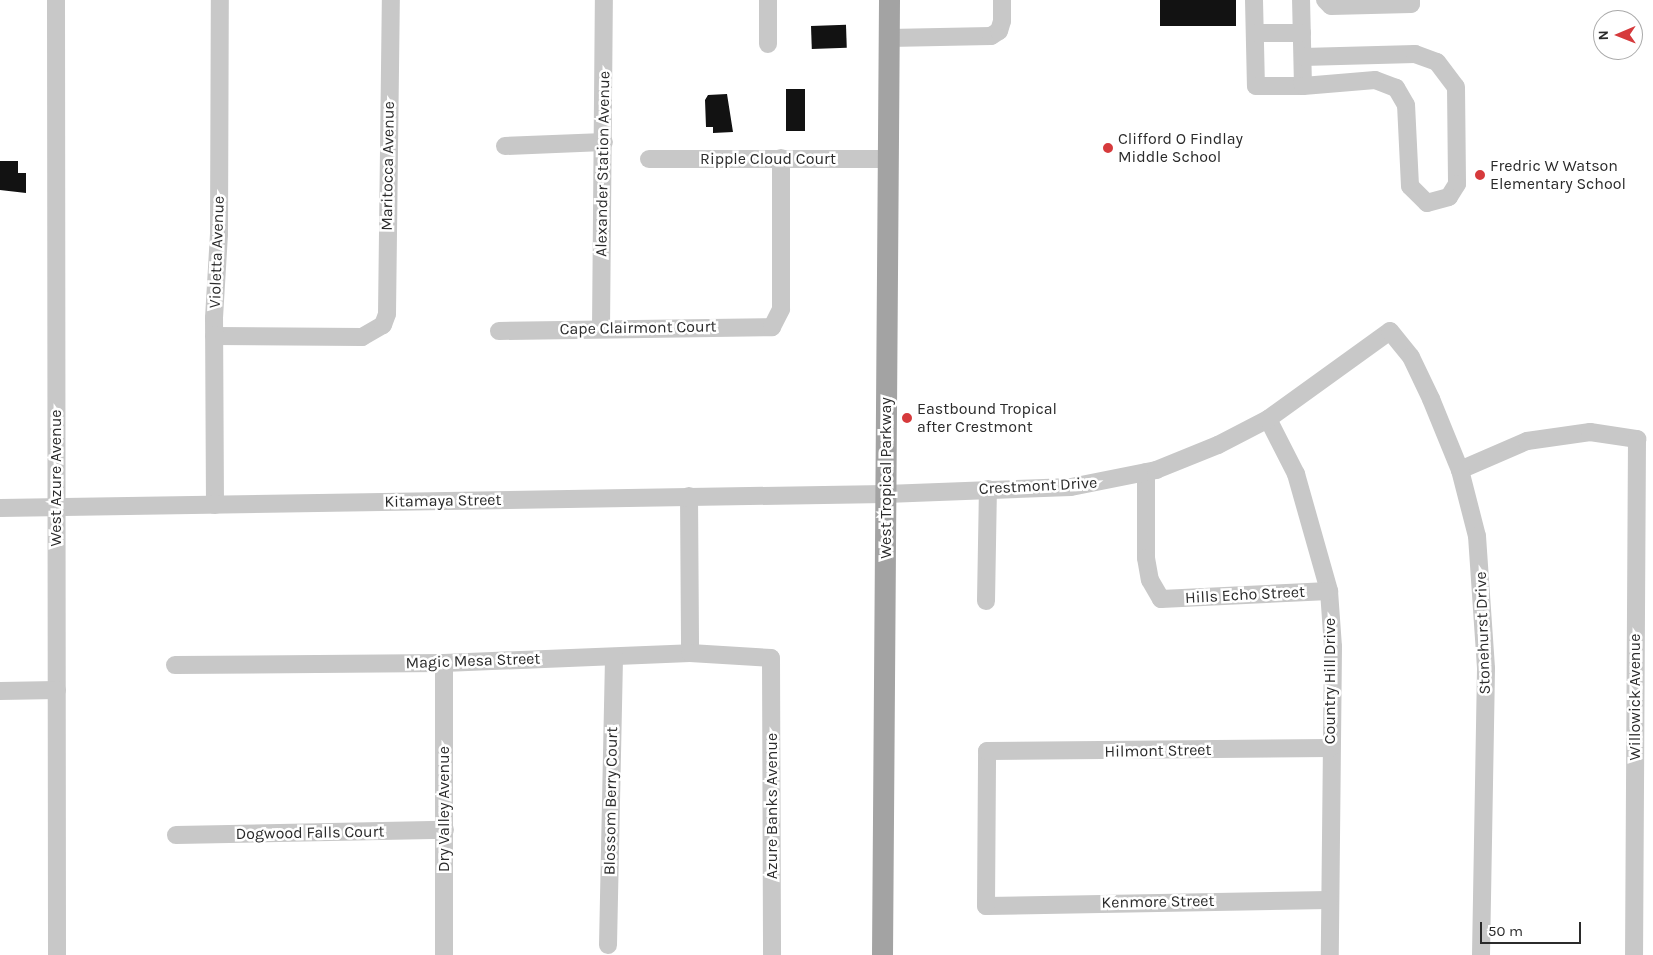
<!DOCTYPE html>
<style>
body{margin:0}
#map{position:relative;width:1653px;height:955px;overflow:hidden;background:#fff;font-family:Karla,sans-serif}
div>[style]{position:absolute}
[style*='--x']{left:calc(var(--x)*1px);top:calc(var(--y)*1px);width:calc(var(--w)*1px);rotate:calc(var(--a)*1deg)}
.building>*{inset:0;background:#121212;transform-origin:0 0}
.minor>*{height:18px;margin:-9px;padding:0 9px;transform-origin:9px;border-radius:9px;background:#c8c8c8}
.major>*{height:21px;margin:-10.5px;padding:0 10.5px;transform-origin:10.5px;border-radius:10.5px;background:#a3a3a3}
.dots>*{width:14px;height:14px;translate:-50% -50%;box-sizing:border-box;border:2px solid #fff;border-radius:50%}
span{translate:-50% -50%;white-space:nowrap;text-align:center;line-height:1.15;-webkit-text-stroke:5px #fff;paint-order:stroke}
.poi-label{font-size:16px;color:#2b2b2b}
.left{translate:0 -50%;text-align:left}
.street-label{font-size:16px;color:#2b2b2b}
.north{position:absolute;left:1593px;top:10px;width:50px;height:50px;box-sizing:border-box;background:#fff;border:1px solid #aaa;border-radius:50%;rotate:269deg;font-size:14px;font-weight:700;line-height:20px;text-align:center;color:#2b2b2b}
.north::after{content:'';display:block;margin:auto;width:18px;height:22px;background:#d63a3c;clip-path:polygon(50% 0,100% 100%,50% 72%,0 100%)}
.scale{position:absolute;left:1480px;top:922px;width:101px;height:22px;box-sizing:border-box;border:2px solid #2b2b2b;border-top:0;padding-left:6px;font-size:15px;line-height:18px;white-space:nowrap;color:#2b2b2b;-webkit-text-stroke:4px #fff;paint-order:stroke}
</style>
<div id="map">
<div class="building">
<div style="left:1160px;top:0;width:76px;height:26px"></div>
<div style="left:811px;top:26px;width:35px;height:23px;rotate:-2deg"></div>
<div style="left:786px;top:89px;width:19px;height:42px"></div>
<div style="clip-path:polygon(727px 94px,733px 132px,713px 133px,713px 127px,706px 127px,705px 100px,708px 95px)"></div>
<div style="clip-path:polygon(0 161px,18px 161px,18px 173px,26px 173px,26px 193px,0 190px)"></div>
</div>
<div class="minor">
<div style="--x:56;--y:0;--w:955;--a:89.94"></div>
<div style="--x:1254;--y:0;--w:86;--a:88.7"></div>
<div style="--x:1256;--y:86;--w:47;--a:0"></div>
<div style="--x:1303;--y:86;--w:86;--a:-91.3"></div>
<div style="--x:1325;--y:0;--w:8;--a:45"></div>
<div style="--x:1331;--y:6;--w:80;--a:-1.4"></div>
<div style="--x:1411;--y:4;--w:4;--a:-90"></div>
<div style="--x:1255;--y:33;--w:47;--a:0"></div>
<div style="--x:889;--y:38;--w:102;--a:-1.1"></div>
<div style="--x:991;--y:36;--w:9;--a:-32"></div>
<div style="--x:999;--y:31;--w:10;--a:-73"></div>
<div style="--x:1002;--y:21;--w:21;--a:-90"></div>
<div style="--x:768;--y:44;--w:44;--a:-90"></div>
<div style="--x:1303;--y:57;--w:112;--a:-1.5"></div>
<div style="--x:1415;--y:54;--w:23;--a:20"></div>
<div style="--x:1437;--y:62;--w:31;--a:53"></div>
<div style="--x:1456;--y:87;--w:97;--a:89.4"></div>
<div style="--x:1457;--y:184;--w:15;--a:122"></div>
<div style="--x:1449;--y:197;--w:23;--a:165"></div>
<div style="--x:1427;--y:203;--w:24;--a:-135"></div>
<div style="--x:1410;--y:186;--w:81;--a:-92.8"></div>
<div style="--x:1406;--y:105;--w:20;--a:-120"></div>
<div style="--x:1396;--y:88;--w:22;--a:-159"></div>
<div style="--x:1375;--y:80;--w:72;--a:175.2"></div>
<div style="--x:505;--y:146;--w:99;--a:-2.3"></div>
<div style="--x:649;--y:159;--w:239;--a:0"></div>
<div style="--x:601;--y:329;--w:329;--a:-89.5"></div>
<div style="--x:499;--y:331;--w:273;--a:-0.8"></div>
<div style="--x:772;--y:327;--w:20;--a:-63"></div>
<div style="--x:781;--y:309;--w:151;--a:-90"></div>
<div style="--x:214;--y:336;--w:148;--a:0.4"></div>
<div style="--x:362;--y:337;--w:24;--a:-30"></div>
<div style="--x:383;--y:325;--w:12;--a:-70"></div>
<div style="--x:387;--y:314;--w:314;--a:-89.3"></div>
<div style="--x:1268;--y:419;--w:62;--a:63"></div>
<div style="--x:1296;--y:474;--w:122;--a:74.2"></div>
<div style="--x:1329;--y:591;--w:56;--a:85.9"></div>
<div style="--x:1333;--y:647;--w:308;--a:90.6"></div>
<div style="--x:1460;--y:470;--w:73;--a:-23.4"></div>
<div style="--x:1527;--y:441;--w:64;--a:-8.1"></div>
<div style="--x:1590;--y:432;--w:48;--a:8.5"></div>
<div style="--x:1637;--y:439;--w:516;--a:90.33"></div>
<div style="--x:1146;--y:472;--w:86;--a:90"></div>
<div style="--x:1146;--y:558;--w:22;--a:80"></div>
<div style="--x:1150;--y:580;--w:22;--a:60"></div>
<div style="--x:1161;--y:599;--w:168;--a:-2.7"></div>
<div style="--x:689;--y:496;--w:157;--a:89.6"></div>
<div style="--x:215;--y:505;--w:187;--a:-90.3"></div>
<div style="--x:214;--y:318;--w:84;--a:-86.6"></div>
<div style="--x:219;--y:234;--w:234;--a:-89.8"></div>
<div style="--x:0;--y:508;--w:886;--a:-0.91"></div>
<div style="--x:886;--y:494;--w:185;--a:-2.2"></div>
<div style="--x:1071;--y:487;--w:87;--a:-11.3"></div>
<div style="--x:1156;--y:470;--w:67;--a:-22"></div>
<div style="--x:1218;--y:445;--w:56;--a:-27.5"></div>
<div style="--x:1268;--y:419;--w:150;--a:-35.8"></div>
<div style="--x:1390;--y:331;--w:33;--a:51"></div>
<div style="--x:1411;--y:357;--w:47;--a:64.5"></div>
<div style="--x:1431;--y:399;--w:77;--a:67.8"></div>
<div style="--x:1460;--y:470;--w:68;--a:75.6"></div>
<div style="--x:1477;--y:536;--w:133;--a:86.1"></div>
<div style="--x:1486;--y:669;--w:286;--a:91"></div>
<div style="--x:986;--y:601;--w:112;--a:-89"></div>
<div style="--x:175;--y:665;--w:269;--a:-0.4"></div>
<div style="--x:444;--y:663;--w:246;--a:-2.3"></div>
<div style="--x:690;--y:653;--w:81;--a:3.5"></div>
<div style="--x:771;--y:658;--w:297;--a:89.8"></div>
<div style="--x:0;--y:691;--w:57;--a:-1"></div>
<div style="--x:176;--y:835;--w:269;--a:-1.1"></div>
<div style="--x:1329;--y:900;--w:343;--a:179"></div>
<div style="--x:986;--y:906;--w:155;--a:-89.6"></div>
<div style="--x:987;--y:751;--w:343;--a:-0.5"></div>
<div style="--x:608;--y:945;--w:288;--a:-88.8"></div>
<div style="--x:444;--y:955;--w:292;--a:-90"></div>
</div>
<div class="major">
<div style="--x:882;--y:955;--w:955;--a:-89.58"></div>
</div>
<div class="dots">
<div style="left:1108px;top:148px;background:#d63a3c"></div>
<div style="left:1480px;top:175px;background:#d63a3c"></div>
<div style="left:907px;top:418px;background:#d63a3c"></div>
</div>
<div class="poi-label">
<span class="left" style="left:1118px;top:148px">Clifford O Findlay<br>Middle School</span>
<span class="left" style="left:1490px;top:175px">Fredric W Watson<br>Elementary School</span>
<span class="left" style="left:917px;top:418px">Eastbound Tropical<br>after Crestmont</span>
</div>
<div class="street-label">
<span style="left:768px;top:159px">Ripple Cloud Court</span>
<span style="left:603px;top:164px;rotate:-89deg">Alexander Station Avenue</span>
<span style="left:388px;top:166px;rotate:-89deg">Maritocca Avenue</span>
<span style="left:217px;top:252px;rotate:-88deg">Violetta Avenue</span>
<span style="left:638px;top:328px;rotate:-1deg">Cape Clairmont Court</span>
<span style="left:56px;top:478px;rotate:-90deg">West Azure Avenue</span>
<span style="left:886px;top:478px;rotate:-90deg">West Tropical Parkway</span>
<span style="left:1038px;top:486px;rotate:-3deg">Crestmont Drive</span>
<span style="left:443px;top:501px;rotate:-1deg">Kitamaya Street</span>
<span style="left:1245px;top:595px;rotate:-3deg">Hills Echo Street</span>
<span style="left:1483px;top:633px;rotate:-92deg">Stonehurst Drive</span>
<span style="left:473px;top:661px;rotate:-2deg">Magic Mesa Street</span>
<span style="left:1330px;top:681px;rotate:-90deg">Country Hill Drive</span>
<span style="left:1635px;top:697px;rotate:-90deg">Willowick Avenue</span>
<span style="left:1158px;top:751px;rotate:-1deg">Hilmont Street</span>
<span style="left:611px;top:801px;rotate:-89deg">Blossom Berry Court</span>
<span style="left:772px;top:806px;rotate:-90deg">Azure Banks Avenue</span>
<span style="left:444px;top:809px;rotate:-90deg">Dry Valley Avenue</span>
<span style="left:310px;top:833px;rotate:-1deg">Dogwood Falls Court</span>
<span style="left:1158px;top:902px;rotate:-1deg">Kenmore Street</span>
</div>
<div class="north">N</div>
<div class="scale">50 m</div>
</div>
